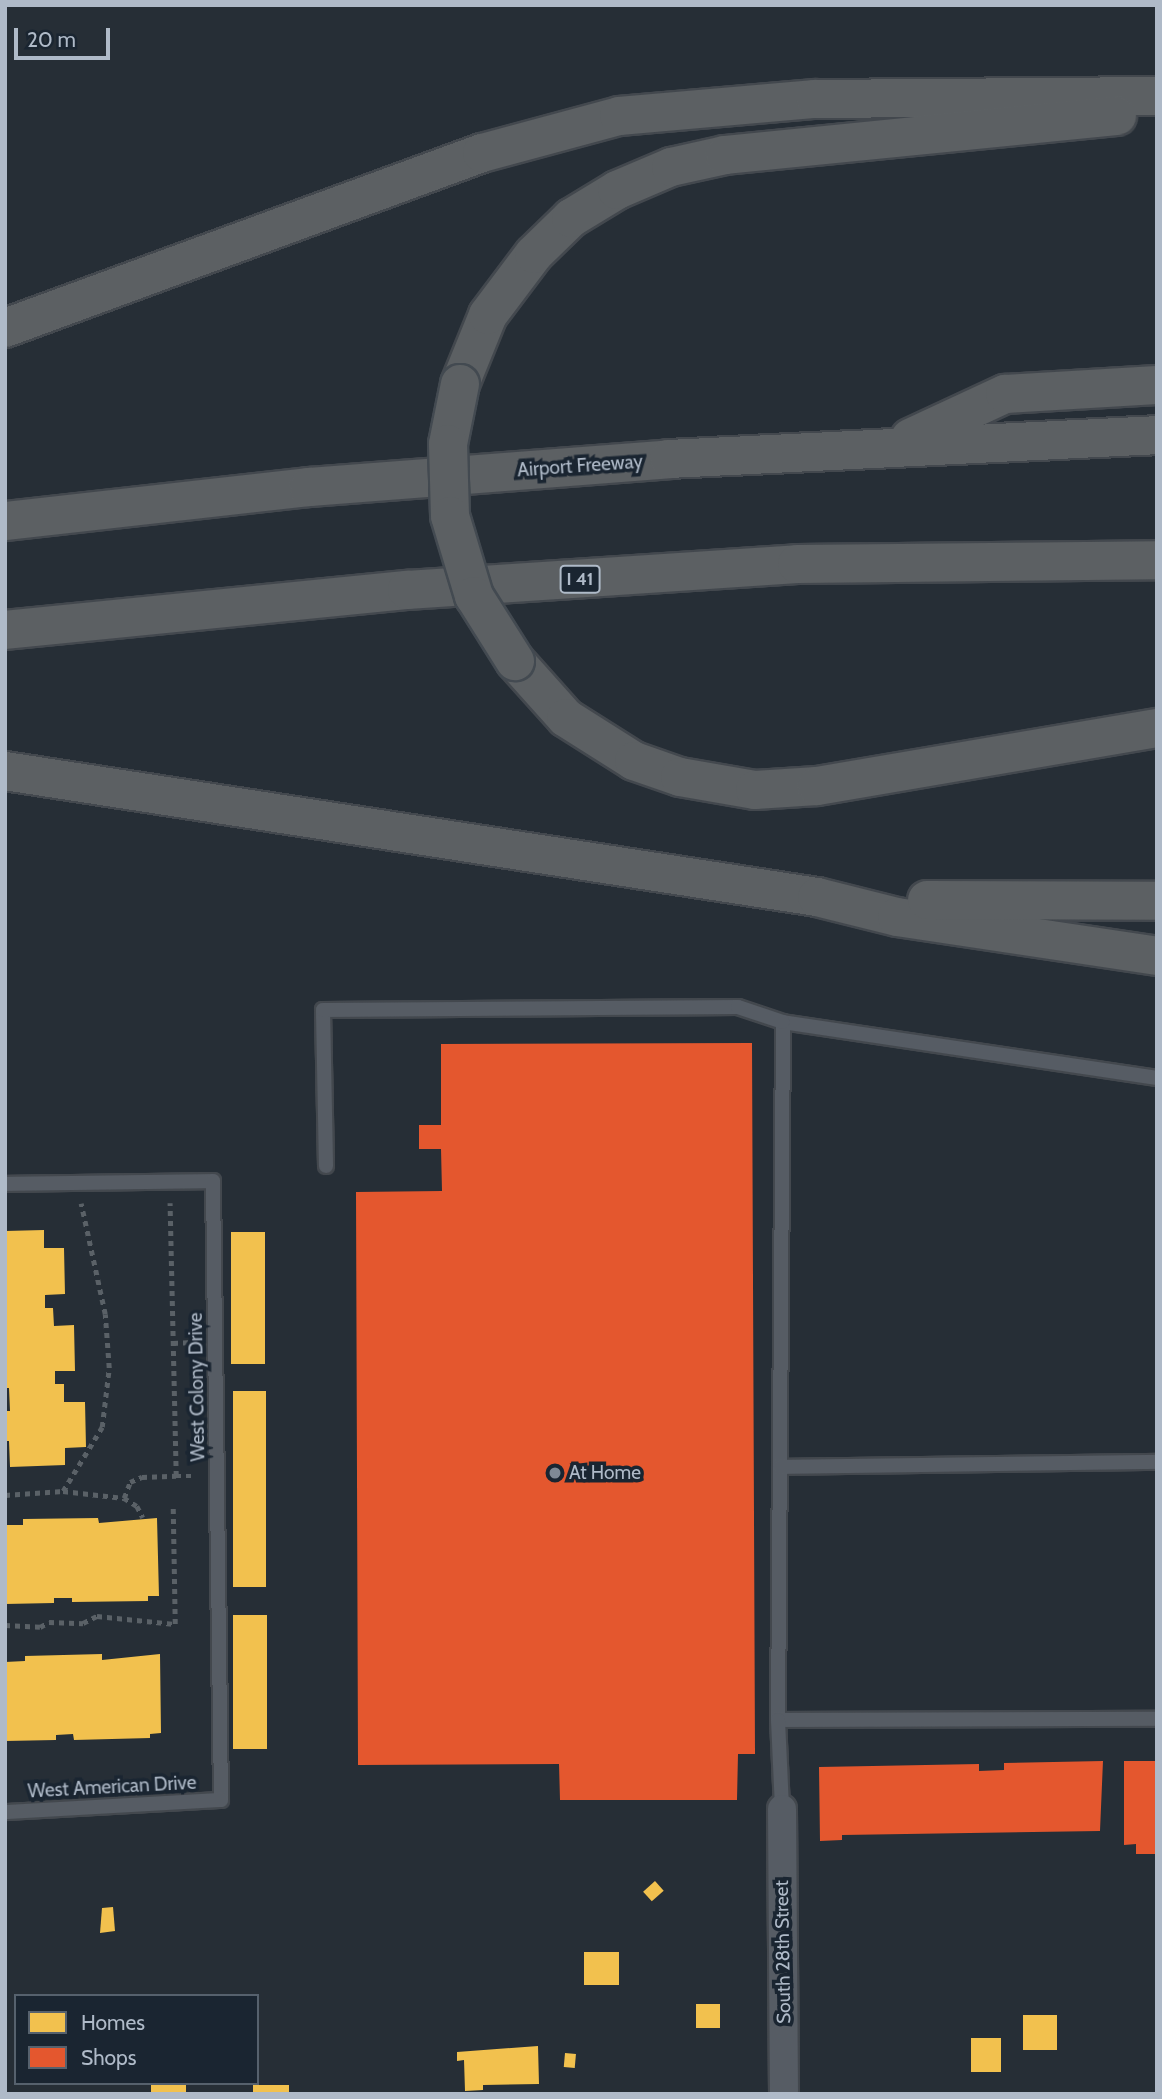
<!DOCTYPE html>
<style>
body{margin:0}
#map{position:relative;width:1162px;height:2099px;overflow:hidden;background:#262e36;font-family:Cabin,sans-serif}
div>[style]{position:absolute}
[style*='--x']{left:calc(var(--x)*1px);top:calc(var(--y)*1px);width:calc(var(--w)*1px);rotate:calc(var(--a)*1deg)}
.homes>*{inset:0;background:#f2c14e;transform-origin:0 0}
.shops>*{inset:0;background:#e4572e}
.path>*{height:4.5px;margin-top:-2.25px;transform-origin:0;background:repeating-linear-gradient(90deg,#5a6167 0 5px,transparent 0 10px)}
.roads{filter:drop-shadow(2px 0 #43484e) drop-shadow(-2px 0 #43484e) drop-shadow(0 2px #43484e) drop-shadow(0 -2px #43484e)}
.lane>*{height:14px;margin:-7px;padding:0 7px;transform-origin:7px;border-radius:7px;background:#565c64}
.street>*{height:28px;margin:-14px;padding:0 14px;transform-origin:14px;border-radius:14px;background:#565c64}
.highway>*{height:38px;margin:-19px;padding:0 19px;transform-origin:19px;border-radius:19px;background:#5c6063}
.bridges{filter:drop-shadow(2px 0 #434a51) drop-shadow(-2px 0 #434a51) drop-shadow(0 2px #434a51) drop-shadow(0 -2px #434a51)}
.highway-bridge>*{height:38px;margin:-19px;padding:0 19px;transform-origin:19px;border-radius:19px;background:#5c6063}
.dots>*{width:19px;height:19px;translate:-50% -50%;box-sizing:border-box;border:4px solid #1a2531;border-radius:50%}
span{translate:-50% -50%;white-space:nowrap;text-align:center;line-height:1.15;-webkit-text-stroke:7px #1a2531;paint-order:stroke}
.shield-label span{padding:2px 5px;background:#1a2531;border:2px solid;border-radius:5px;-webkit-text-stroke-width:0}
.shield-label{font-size:18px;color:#afbac8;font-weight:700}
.street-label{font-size:19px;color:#afbac8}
.poi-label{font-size:19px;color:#afbac8}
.left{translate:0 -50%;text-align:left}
.frame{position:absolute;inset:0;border:7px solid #afbac8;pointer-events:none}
.legend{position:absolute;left:14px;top:1994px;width:245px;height:91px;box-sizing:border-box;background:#1a2531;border:2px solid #56616d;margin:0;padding:9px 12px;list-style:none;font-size:21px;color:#afbac8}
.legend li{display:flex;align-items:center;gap:14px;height:35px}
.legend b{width:35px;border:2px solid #56616d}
.scale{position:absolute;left:14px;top:28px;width:96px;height:32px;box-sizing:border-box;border:4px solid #afbac8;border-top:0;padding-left:9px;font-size:21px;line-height:24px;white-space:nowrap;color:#afbac8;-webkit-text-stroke:5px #1a2531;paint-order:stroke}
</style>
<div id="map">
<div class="homes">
<div style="clip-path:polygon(44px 1230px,44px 1248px,64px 1248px,65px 1294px,45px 1295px,45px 1308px,53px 1308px,54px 1326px,74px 1325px,75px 1371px,55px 1371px,55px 1384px,64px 1384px,64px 1402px,85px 1402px,86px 1447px,65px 1448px,65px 1465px,10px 1467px,9px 1441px,5px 1441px,5px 1411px,10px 1411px,9px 1388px,5px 1388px,5px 1231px)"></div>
<div style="left:231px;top:1232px;width:34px;height:132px"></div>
<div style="left:233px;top:1391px;width:33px;height:196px"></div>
<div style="clip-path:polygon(98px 1518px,99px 1523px,157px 1518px,159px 1596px,148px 1596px,148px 1601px,72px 1602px,72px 1598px,54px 1598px,54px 1603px,5px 1604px,5px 1525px,23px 1525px,23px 1519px)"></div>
<div style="left:233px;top:1615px;width:34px;height:134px"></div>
<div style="clip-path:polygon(102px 1654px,102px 1660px,160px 1654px,161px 1733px,150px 1734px,150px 1738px,74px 1740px,73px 1734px,56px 1735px,56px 1740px,5px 1741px,5px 1662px,25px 1661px,25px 1656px)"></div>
<div style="left:655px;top:1881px;width:13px;height:16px;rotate:48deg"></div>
<div style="clip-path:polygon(113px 1907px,115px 1931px,100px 1933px,102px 1908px)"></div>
<div style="left:584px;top:1952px;width:35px;height:33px"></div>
<div style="left:696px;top:2004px;width:24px;height:24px"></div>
<div style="left:1023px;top:2015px;width:34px;height:35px"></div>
<div style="left:971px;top:2038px;width:30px;height:34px"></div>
<div style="clip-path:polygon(538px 2046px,539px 2084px,483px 2085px,483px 2090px,465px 2091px,464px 2060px,457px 2061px,457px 2052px)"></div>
<div style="left:565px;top:2053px;width:11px;height:14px;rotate:5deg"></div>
<div style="left:151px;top:2083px;width:35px;height:11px"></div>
<div style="left:289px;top:2085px;width:9px;height:36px;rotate:90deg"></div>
</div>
<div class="shops">
<div style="clip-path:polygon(752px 1043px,755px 1754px,738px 1754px,737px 1800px,560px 1800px,559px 1764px,358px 1765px,356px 1192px,442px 1191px,441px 1149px,419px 1149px,419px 1125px,441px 1125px,441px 1044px)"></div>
<div style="clip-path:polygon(1103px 1761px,1100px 1831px,842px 1835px,842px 1840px,820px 1841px,819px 1767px,979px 1764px,979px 1771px,1004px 1770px,1004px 1763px)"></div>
<div style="clip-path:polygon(1124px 1761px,1157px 1761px,1157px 1854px,1136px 1854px,1136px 1844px,1124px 1845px)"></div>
</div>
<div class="path">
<div style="--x:173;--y:1343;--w:20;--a:-3"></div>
<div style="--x:176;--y:1476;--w:20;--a:0"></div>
<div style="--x:63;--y:1491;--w:75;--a:-58.6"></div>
<div style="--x:102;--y:1427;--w:59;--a:-83.2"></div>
<div style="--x:109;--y:1368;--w:54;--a:-94.2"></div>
<div style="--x:105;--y:1314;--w:113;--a:-102.3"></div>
<div style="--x:5;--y:1495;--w:58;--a:-3.9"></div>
<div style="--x:63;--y:1491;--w:61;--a:6.5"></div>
<div style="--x:124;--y:1498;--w:15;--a:32"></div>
<div style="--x:137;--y:1506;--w:13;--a:63"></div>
<div style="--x:124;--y:1498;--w:17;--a:-69"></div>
<div style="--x:130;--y:1482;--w:13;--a:-23"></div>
<div style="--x:142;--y:1477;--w:34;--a:-2"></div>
<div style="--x:176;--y:1476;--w:273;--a:-91.3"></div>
<div style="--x:5;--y:1625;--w:35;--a:3"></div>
<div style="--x:40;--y:1627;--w:10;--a:-29"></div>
<div style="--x:49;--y:1622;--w:34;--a:2"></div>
<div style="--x:83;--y:1623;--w:16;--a:-27"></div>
<div style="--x:97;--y:1616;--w:78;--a:5.9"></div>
<div style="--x:175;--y:1624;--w:116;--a:-91"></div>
</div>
<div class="roads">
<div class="lane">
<div style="--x:1157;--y:1078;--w:378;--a:-171.5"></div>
<div style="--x:783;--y:1022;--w:698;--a:90.41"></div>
<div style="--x:778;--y:1720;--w:379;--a:-0.2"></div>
<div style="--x:326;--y:1166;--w:156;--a:-91.1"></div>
<div style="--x:323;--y:1010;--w:415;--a:-0.4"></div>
<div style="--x:738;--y:1007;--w:47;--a:18.4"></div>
<div style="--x:5;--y:1184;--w:208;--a:-0.8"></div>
<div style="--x:213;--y:1181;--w:619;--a:89.26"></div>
<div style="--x:221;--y:1800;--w:216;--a:176.8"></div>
<div style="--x:780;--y:1467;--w:377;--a:-0.8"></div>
<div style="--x:778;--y:1720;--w:89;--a:87.4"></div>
</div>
<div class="street">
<div style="--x:782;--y:1809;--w:285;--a:89.6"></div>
</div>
<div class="highway">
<div style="--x:5;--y:328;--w:508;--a:-20.15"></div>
<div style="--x:482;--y:153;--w:142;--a:-15.1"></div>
<div style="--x:619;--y:116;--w:197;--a:-5"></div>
<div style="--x:815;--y:99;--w:342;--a:-0.5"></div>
<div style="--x:460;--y:384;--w:74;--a:-67.9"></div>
<div style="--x:488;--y:315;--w:76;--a:-53"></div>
<div style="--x:534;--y:254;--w:52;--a:-44.2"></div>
<div style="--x:571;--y:218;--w:54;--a:-31.3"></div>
<div style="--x:617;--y:190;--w:59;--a:-23.1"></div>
<div style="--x:671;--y:167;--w:55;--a:-12.5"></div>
<div style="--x:725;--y:155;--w:394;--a:-5.7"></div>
<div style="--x:910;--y:438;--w:105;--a:-24.9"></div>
<div style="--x:1005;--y:394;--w:152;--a:-3.4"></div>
<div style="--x:5;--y:521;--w:306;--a:-6.4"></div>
<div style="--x:309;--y:487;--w:361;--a:-4.4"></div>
<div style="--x:669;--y:459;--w:489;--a:-2.8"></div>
<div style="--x:5;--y:630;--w:404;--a:-5.7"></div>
<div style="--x:407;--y:590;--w:391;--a:-3.8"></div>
<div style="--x:797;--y:564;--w:360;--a:-0.6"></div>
<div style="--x:515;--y:661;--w:76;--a:48.2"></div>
<div style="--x:566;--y:718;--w:80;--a:32.3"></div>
<div style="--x:634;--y:761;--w:49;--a:19.2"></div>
<div style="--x:680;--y:777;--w:76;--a:9.8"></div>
<div style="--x:755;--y:790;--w:62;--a:-3.7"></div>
<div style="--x:817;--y:786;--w:345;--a:-9.7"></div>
<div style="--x:5;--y:771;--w:822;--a:8.82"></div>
<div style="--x:817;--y:897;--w:82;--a:14"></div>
<div style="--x:897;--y:917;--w:263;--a:8.5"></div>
<div style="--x:927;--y:900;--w:230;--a:0.2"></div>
</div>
</div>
<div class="bridges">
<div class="highway-bridge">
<div style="--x:460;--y:384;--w:61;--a:101.3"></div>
<div style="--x:448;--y:444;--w:72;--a:88.4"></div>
<div style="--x:450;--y:516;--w:84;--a:73.3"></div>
<div style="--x:474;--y:596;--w:77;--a:57.8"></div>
</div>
</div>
<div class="dots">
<div style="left:555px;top:1473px;background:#7f8995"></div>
</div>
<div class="shield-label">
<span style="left:580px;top:579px">I 41</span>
</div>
<div class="street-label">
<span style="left:580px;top:466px;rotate:-4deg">Airport Freeway</span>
<span style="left:197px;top:1387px;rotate:-91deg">West Colony Drive</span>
<span style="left:112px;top:1787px;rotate:-3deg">West American Drive</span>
<span style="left:783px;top:1952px;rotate:-91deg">South 28th Street</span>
</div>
<div class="poi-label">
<span class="left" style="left:569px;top:1473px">At Home</span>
</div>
<div class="frame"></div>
<ul class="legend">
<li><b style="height:19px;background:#f2c14e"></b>Homes</li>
<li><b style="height:19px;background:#e4572e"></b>Shops</li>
</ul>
<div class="scale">20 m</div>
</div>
